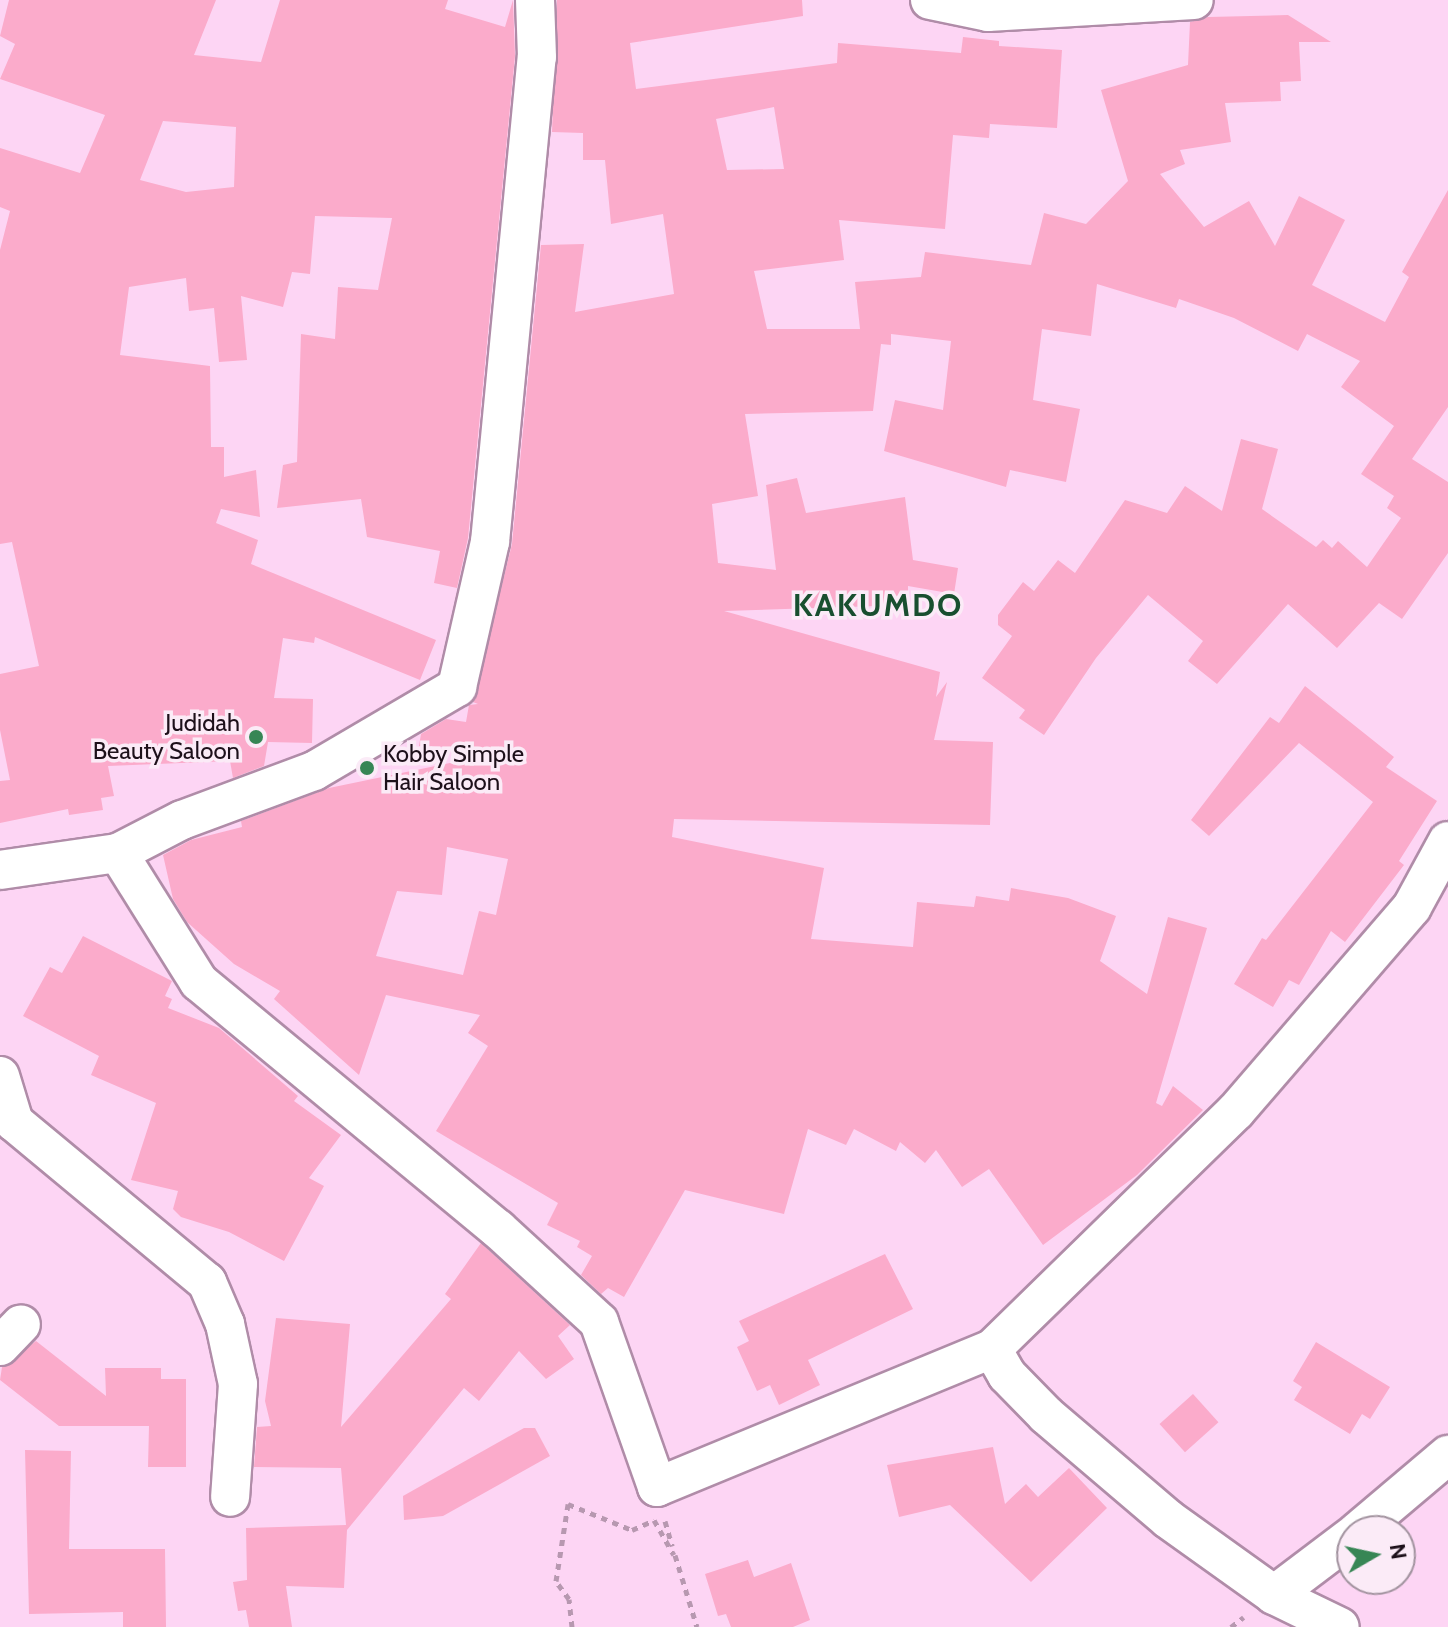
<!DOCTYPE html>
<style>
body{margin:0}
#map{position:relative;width:1448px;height:1627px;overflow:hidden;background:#fdd5f4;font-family:Cabin,sans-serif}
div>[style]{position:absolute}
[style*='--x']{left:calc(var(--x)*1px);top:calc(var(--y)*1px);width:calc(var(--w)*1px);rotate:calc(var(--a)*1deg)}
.building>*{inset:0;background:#fbabcb;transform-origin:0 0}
.path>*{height:5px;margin-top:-2.5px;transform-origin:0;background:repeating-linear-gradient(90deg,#b798b0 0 6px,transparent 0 12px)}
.roads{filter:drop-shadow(2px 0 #b08ca8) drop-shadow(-2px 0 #b08ca8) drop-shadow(0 2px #b08ca8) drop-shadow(0 -2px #b08ca8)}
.minor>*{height:38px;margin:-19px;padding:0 19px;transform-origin:19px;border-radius:19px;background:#fff}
.dots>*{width:22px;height:22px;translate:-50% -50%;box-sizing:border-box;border:4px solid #fbebf7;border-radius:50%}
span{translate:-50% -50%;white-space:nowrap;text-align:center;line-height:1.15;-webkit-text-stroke:7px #fbebf7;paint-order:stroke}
.poi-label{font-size:24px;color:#1d101a}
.right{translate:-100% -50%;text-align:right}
.left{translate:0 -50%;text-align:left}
.district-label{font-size:32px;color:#184f2f;font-weight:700;letter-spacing:2px}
.north{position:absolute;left:1336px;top:1515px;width:80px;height:80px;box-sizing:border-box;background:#fbebf7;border:2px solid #a2939f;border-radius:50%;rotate:81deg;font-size:22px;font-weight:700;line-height:32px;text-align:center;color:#1d101a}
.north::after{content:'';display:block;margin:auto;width:28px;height:36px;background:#378655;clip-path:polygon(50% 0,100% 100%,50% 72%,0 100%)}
</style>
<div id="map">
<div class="building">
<div style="clip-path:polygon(evenodd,9px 0,216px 0,194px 55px,261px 62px,280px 0,448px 0,445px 9px,505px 27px,513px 0,515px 56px,468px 538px,457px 588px,434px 583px,440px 551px,367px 537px,361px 499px,277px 508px,283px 465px,297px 462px,301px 334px,335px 339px,338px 287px,378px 290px,392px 218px,315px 216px,310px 274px,292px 272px,283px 307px,241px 296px,247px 360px,219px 362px,214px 308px,189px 311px,186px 278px,129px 287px,120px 355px,210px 366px,211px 447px,224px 447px,224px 477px,256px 470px,260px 517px,221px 509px,216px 523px,258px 540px,251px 564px,436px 640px,420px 680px,315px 637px,314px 643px,283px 638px,274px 698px,313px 699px,312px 743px,268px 742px,264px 766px,233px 778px,230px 761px,108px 766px,114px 796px,101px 798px,103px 810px,69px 815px,68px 809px,0 823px,0 781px,10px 780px,0 730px,0 674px,39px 666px,12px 542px,0 544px,0 250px,10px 211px,0 207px,0 148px,80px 173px,105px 115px,0 79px,15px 44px,0 36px,9px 0,163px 121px,236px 127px,234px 187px,186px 192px,140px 180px,163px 121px)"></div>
<div style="clip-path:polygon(evenodd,557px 0,802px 0,803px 16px,630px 43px,636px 89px,837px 63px,838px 43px,961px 53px,963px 37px,999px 41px,999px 46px,1062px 50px,1057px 128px,990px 124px,989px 138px,953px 135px,945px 229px,839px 220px,844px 260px,754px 271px,767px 329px,860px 329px,855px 282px,921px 277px,925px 252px,1031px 265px,1044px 213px,1086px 224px,1128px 181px,1101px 90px,1188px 65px,1190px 22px,1208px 17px,1288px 15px,1331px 42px,1299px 42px,1301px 81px,1280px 82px,1281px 101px,1225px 103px,1231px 142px,1180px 150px,1185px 164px,1160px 174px,1204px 227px,1249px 201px,1275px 246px,1299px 196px,1345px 220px,1312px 285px,1385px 322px,1409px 277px,1402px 272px,1448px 190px,1448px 407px,1412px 459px,1448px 482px,1448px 553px,1402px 619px,1379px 603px,1337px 648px,1288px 604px,1217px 684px,1188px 661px,1203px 641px,1148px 595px,1096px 658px,1044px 735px,1019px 718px,1025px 710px,982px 678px,1012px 636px,998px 625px,998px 615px,1023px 582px,1034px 591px,1058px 560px,1075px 573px,1125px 500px,1167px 513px,1185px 486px,1222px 511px,1241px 439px,1278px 449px,1262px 509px,1316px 547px,1323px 540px,1332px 548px,1338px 541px,1367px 567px,1401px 518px,1387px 508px,1394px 496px,1361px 474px,1394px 426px,1341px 387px,1360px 361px,1307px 334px,1298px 351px,1234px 318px,1179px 299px,1176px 308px,1097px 284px,1091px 336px,1042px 329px,1033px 400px,1080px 409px,1066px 482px,1010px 470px,1006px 487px,884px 451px,895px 400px,943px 410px,951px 341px,891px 334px,891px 345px,881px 344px,873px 411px,745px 414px,758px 496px,712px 504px,718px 563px,776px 570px,766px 485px,797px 478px,806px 513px,905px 497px,913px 560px,958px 568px,954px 594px,908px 586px,908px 605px,724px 611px,940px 672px,936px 697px,947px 682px,934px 740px,993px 742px,990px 825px,674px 819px,672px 837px,824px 868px,811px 939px,913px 947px,917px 902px,974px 907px,976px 896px,1009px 901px,1011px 888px,1068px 898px,1116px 916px,1100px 961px,1147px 994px,1168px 917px,1207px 928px,1156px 1103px,1162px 1106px,1173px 1086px,1203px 1110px,1137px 1175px,1043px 1245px,989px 1169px,962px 1187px,936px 1150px,925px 1163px,900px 1142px,896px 1151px,854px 1129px,846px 1145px,808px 1129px,784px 1214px,685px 1190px,624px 1297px,608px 1288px,601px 1294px,581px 1275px,592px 1256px,577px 1247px,580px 1241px,547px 1225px,558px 1203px,436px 1131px,488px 1046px,468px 1033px,480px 1015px,386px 995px,359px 1075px,274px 999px,280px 991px,234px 964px,187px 922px,173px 899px,163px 855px,191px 840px,242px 827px,241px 821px,329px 788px,474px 758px,474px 748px,419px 746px,421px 734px,446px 719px,466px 722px,469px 705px,478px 704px,473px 702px,512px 544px,541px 245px,584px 244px,575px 312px,674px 294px,663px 214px,611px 224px,605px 160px,583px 160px,583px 133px,552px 132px,557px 0,774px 107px,784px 169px,727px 170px,716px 119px,774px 107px,557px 0,447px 847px,508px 859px,496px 915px,479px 911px,463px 975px,376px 956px,397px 891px,442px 895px,447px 847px)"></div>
<div style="clip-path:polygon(1305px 686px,1394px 757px,1386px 767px,1437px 801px,1399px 861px,1404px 865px,1345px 942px,1331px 931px,1299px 985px,1289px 980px,1273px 1007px,1234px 984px,1262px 938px,1266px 940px,1373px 802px,1299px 743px,1209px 836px,1191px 820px,1270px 717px,1279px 723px)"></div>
<div style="clip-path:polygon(83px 936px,172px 981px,165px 996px,172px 999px,168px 1008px,219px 1028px,298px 1096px,294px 1101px,341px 1135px,309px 1178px,324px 1186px,284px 1261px,229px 1232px,181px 1217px,173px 1209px,178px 1191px,131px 1180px,156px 1103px,91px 1075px,99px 1056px,23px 1016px,50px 967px,62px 973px)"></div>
<div style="clip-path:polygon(481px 1243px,570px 1325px,558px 1336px,574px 1359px,546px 1379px,519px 1351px,479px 1401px,464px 1388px,347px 1530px,344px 1588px,286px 1586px,292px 1627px,249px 1627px,246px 1610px,238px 1611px,233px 1582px,247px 1580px,246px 1528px,346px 1525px,341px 1468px,254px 1467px,257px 1427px,271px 1426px,265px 1401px,276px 1318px,350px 1324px,341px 1427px,451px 1299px,445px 1294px)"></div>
<div style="clip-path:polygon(885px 1254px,913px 1309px,808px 1360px,820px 1385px,779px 1405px,770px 1385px,757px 1391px,737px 1347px,749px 1341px,739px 1321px)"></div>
<div style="clip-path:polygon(36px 1341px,106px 1396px,105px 1368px,161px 1368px,161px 1379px,186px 1379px,186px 1467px,148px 1467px,149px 1426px,59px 1426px,0 1380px,2px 1367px)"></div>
<div style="clip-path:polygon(1316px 1342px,1390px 1387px,1370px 1419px,1362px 1414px,1350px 1434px,1294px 1400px,1302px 1387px,1293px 1381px)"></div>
<div style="left:1193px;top:1394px;width:38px;height:45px;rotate:48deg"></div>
<div style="clip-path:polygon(524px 1428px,535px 1428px,550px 1456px,443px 1516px,404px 1520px,403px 1496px)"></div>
<div style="clip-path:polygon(993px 1447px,1005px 1504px,1026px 1484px,1038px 1497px,1069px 1468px,1107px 1508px,1031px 1582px,950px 1505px,899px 1517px,887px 1465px)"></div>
<div style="clip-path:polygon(25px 1450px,71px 1451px,69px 1549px,165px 1549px,166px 1627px,123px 1627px,123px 1612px,29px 1614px)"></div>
<div style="clip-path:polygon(748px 1560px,754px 1577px,791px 1563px,810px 1620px,793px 1627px,731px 1627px,726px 1614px,718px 1616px,705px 1574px)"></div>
</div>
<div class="path">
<div style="--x:665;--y:1521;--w:26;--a:74"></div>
<div style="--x:675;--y:1555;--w:75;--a:73"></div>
<div style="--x:572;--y:1627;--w:28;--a:-96"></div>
<div style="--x:569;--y:1599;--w:22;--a:-126"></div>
<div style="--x:556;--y:1581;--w:78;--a:-81.1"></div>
<div style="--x:568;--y:1504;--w:69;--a:22.1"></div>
<div style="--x:632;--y:1530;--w:24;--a:-24"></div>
<div style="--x:654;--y:1520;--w:40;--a:60.3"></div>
<div style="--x:1231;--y:1627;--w:16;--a:-38"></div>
</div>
<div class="roads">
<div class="minor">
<div style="--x:930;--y:0;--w:59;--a:11.7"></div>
<div style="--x:988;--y:12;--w:206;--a:-3.3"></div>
<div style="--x:118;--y:853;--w:72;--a:-27.3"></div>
<div style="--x:182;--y:820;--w:141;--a:-20.4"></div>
<div style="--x:314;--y:771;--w:166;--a:-30.4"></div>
<div style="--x:457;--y:687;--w:149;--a:-77.2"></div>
<div style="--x:490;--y:542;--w:487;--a:-84.5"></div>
<div style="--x:537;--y:57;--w:57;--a:-92"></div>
<div style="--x:0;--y:870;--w:119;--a:-8.2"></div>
<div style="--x:118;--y:853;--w:152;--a:57.9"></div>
<div style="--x:199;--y:982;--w:388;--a:39.6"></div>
<div style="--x:498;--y:1229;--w:137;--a:42.6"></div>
<div style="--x:599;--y:1322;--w:175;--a:70.6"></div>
<div style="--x:657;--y:1487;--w:362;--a:-22.4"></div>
<div style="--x:992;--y:1349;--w:341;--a:-44.3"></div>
<div style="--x:1236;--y:1111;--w:269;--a:-49.2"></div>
<div style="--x:1412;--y:907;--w:75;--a:-61.4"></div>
<div style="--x:0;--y:1076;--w:48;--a:73.1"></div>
<div style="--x:14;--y:1122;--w:251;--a:39.7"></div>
<div style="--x:207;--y:1282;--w:46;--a:66.8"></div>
<div style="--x:225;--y:1324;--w:61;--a:77.8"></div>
<div style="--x:238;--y:1384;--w:113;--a:94"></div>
<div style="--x:0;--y:1346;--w:30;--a:-46"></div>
<div style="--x:992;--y:1349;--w:30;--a:60"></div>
<div style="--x:1007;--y:1375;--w:56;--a:45.7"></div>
<div style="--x:1046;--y:1415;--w:160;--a:40.4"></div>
<div style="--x:1168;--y:1519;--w:130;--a:35.6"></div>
<div style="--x:1274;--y:1595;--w:73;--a:25.9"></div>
<div style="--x:1358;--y:1531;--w:118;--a:-40.2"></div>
<div style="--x:1274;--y:1595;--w:98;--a:-37.1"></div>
</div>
</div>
<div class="dots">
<div style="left:256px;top:737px;background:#378655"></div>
<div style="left:367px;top:768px;background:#378655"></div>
</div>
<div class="poi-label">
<span class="right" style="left:240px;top:737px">Judidah<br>Beauty Saloon</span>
<span class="left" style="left:383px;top:768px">Kobby Simple<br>Hair Saloon</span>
</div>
<div class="district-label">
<span style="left:878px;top:605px">KAKUMDO</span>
</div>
<div class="north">N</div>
</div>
